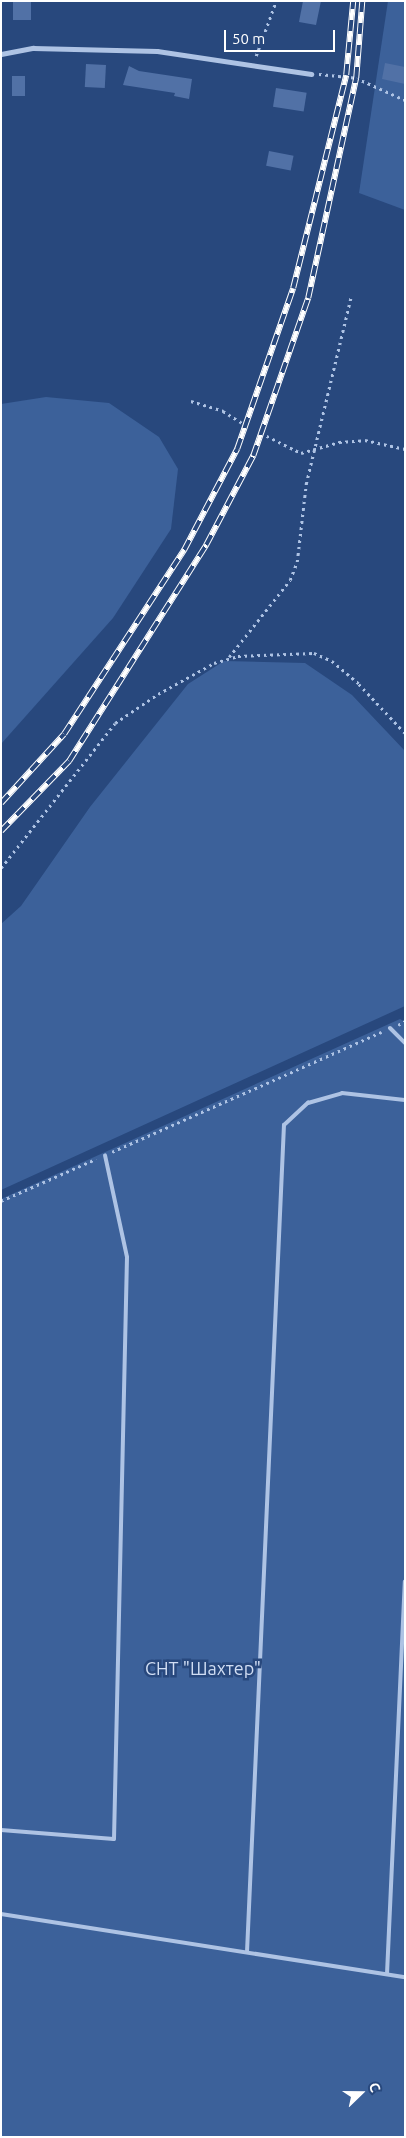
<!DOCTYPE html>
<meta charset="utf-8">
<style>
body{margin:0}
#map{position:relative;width:406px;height:2138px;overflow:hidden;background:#28487d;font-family:Ubuntu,sans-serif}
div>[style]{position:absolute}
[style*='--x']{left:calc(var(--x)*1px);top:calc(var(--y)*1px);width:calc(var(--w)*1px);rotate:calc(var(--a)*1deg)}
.green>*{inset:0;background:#3c619a}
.building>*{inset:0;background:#5171a6;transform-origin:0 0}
.path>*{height:2.5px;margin-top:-1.25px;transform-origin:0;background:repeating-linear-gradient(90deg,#aec3e4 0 2.5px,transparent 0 6.5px)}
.service>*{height:4px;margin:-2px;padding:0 2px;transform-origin:2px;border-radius:2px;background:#aec3e4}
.minor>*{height:5px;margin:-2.5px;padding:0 2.5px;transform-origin:2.5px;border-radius:2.5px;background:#aec3e4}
.rail>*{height:5.5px;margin-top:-2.75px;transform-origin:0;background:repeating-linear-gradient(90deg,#28487d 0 11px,#fff 0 22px);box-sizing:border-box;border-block:1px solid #fff}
span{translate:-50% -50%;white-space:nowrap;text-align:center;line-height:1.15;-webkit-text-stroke:5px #28487d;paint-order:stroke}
.park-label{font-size:18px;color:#d1def4}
.frame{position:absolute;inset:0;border:2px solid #fff;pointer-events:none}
.north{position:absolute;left:336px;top:2068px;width:50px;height:50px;-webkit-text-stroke:4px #28487d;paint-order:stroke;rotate:68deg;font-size:14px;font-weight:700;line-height:20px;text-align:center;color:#fff}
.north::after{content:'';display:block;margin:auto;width:18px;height:22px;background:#fff;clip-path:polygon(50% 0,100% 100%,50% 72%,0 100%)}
.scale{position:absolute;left:224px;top:30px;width:111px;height:22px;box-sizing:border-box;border:2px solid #fff;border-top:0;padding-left:6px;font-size:15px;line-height:18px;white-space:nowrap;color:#fff;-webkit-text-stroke:4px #28487d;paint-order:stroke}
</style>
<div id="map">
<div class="green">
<div style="clip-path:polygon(388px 1px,405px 1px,405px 210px,359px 193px)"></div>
<div style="clip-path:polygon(46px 397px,109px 403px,159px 437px,178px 469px,171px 529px,113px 618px,1px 744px,1px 404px)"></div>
<div style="clip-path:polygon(224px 661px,305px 663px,352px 695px,405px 751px,405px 1006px,1px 1190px,1px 924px,21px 906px,90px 807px,188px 684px)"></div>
<div style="clip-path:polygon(400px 1019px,405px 1022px,405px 2137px,1px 2137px,1px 1199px)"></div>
</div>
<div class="building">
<div style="left:13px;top:1px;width:18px;height:19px"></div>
<div style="clip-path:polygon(303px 1px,321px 1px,316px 25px,299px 22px)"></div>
<div style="clip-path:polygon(385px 63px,405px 67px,405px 84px,382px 79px)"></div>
<div style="left:86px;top:64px;width:20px;height:23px;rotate:3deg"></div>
<div style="clip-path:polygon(129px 66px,139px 71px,192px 79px,189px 99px,174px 96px,175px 93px,123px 85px)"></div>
<div style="left:12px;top:76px;width:13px;height:20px"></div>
<div style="left:276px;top:88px;width:31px;height:19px;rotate:9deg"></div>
<div style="left:269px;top:151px;width:25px;height:15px;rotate:11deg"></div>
</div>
<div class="path">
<div style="--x:256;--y:56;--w:59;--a:-70"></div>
<div style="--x:319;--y:74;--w:37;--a:6"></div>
<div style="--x:356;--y:78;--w:54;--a:24.2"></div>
<div style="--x:191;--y:401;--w:34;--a:17"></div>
<div style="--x:223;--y:411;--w:26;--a:32"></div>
<div style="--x:261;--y:433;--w:45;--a:26.6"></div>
<div style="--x:301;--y:453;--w:40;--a:-16"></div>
<div style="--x:339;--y:442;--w:26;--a:-4"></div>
<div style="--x:365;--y:440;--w:41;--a:12.7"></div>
<div style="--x:229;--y:657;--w:98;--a:-51.6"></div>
<div style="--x:290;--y:580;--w:19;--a:-69"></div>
<div style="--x:297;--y:562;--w:79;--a:-83.4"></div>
<div style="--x:306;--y:484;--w:193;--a:-76.5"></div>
<div style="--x:1;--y:868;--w:184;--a:-51.8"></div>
<div style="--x:115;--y:723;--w:52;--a:-34"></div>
<div style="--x:158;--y:694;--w:64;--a:-29"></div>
<div style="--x:214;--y:663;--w:25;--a:-16"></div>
<div style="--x:238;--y:656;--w:76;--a:-2.3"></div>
<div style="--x:314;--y:653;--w:20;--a:24"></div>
<div style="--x:332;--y:661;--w:35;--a:40"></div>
<div style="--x:359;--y:684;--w:67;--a:46.8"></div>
<div style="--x:398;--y:1025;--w:8;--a:-30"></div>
<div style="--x:112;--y:1152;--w:295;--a:-24"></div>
<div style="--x:1;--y:1201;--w:104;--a:-23.9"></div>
</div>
<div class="service">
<div style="--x:390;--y:1028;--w:21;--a:45"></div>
<div style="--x:1;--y:1830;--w:113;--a:4.6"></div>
<div style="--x:114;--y:1839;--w:582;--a:-88.72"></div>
<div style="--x:127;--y:1257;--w:104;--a:-102.2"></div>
<div style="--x:1;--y:1914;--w:409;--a:8.9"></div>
<div style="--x:247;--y:1952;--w:828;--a:-87.44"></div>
<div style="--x:284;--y:1125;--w:33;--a:-43"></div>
<div style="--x:308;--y:1103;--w:35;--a:-16"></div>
<div style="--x:342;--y:1093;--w:63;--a:6.3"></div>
<div style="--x:387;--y:1974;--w:393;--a:-87.4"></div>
</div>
<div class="minor">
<div style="--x:1;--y:54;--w:33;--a:-11"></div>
<div style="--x:33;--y:48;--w:124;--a:1.4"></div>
<div style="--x:157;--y:51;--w:156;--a:8.5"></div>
</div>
<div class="rail">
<div style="--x:1;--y:803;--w:93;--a:-47.6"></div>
<div style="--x:64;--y:734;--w:220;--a:-56.9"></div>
<div style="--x:184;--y:550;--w:114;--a:-62.3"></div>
<div style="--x:237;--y:449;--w:170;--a:-70.8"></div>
<div style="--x:293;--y:288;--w:219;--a:-76"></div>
<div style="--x:346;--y:75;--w:74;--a:-84.6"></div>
<div style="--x:1;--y:831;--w:98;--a:-45.8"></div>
<div style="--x:69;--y:761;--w:256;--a:-57.6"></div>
<div style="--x:206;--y:545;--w:101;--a:-62.2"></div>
<div style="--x:253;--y:456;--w:167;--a:-70.8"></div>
<div style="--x:308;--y:298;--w:225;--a:-77.7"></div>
<div style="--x:356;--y:78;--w:77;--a:-85.5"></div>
</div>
<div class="park-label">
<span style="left:203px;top:1668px">СНТ "Шахтер"</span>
</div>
<div class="frame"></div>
<div class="north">С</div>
<div class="scale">50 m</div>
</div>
